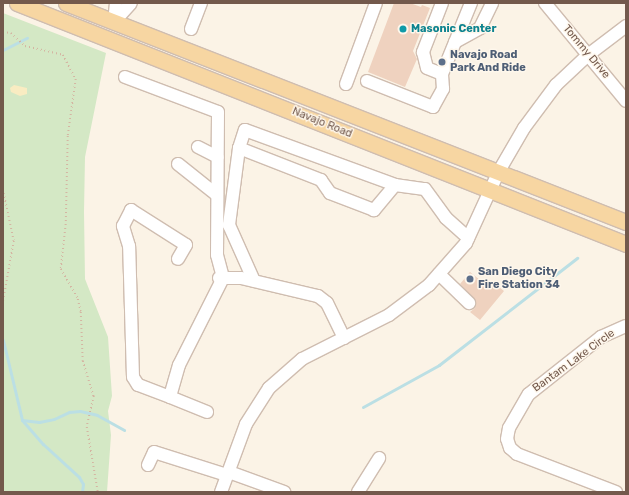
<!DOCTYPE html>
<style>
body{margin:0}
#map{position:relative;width:629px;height:495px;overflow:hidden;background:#fbf3e6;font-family:Rubik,sans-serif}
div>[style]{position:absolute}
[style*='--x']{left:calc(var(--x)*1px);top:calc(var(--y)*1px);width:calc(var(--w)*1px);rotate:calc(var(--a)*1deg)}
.green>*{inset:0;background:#d4e8c5}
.sand>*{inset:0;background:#f9ecc2}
.stream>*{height:3px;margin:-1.5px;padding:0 1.5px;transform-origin:1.5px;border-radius:1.5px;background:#bbdfe4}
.building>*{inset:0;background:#efd2bf}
.path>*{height:1.5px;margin-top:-0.75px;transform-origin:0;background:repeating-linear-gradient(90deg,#d4b5a2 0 1px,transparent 0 4px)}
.roads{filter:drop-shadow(1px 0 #cfbdb0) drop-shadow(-1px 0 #cfbdb0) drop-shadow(0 1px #cfbdb0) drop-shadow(0 -1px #cfbdb0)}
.minor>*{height:12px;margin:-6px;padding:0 6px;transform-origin:6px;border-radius:6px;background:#fff}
.major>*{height:15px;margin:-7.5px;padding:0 7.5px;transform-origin:7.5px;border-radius:7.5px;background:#f7d6a2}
.dots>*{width:11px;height:11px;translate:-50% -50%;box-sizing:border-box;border:2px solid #fef7ec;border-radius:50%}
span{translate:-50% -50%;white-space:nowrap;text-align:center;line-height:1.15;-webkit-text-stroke:3px #fef7ec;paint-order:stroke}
.culture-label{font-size:11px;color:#0d838f;font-weight:700}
.left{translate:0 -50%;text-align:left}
.street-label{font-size:11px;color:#73594c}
.service-label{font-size:11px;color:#4e5e75;font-weight:700}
.frame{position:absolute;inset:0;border:4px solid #73594c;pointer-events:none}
</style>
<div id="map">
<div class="green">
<div style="clip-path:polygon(3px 13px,106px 53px,85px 157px,84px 212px,85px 279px,108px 337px,112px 396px,108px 411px,111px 435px,107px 492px,3px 492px)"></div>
</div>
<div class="sand">
<div style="clip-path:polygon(14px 85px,27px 88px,27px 94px,20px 96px,11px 92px,10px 88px)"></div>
</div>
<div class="stream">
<div style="--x:3;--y:50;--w:27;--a:-27"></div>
<div style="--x:3;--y:340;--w:82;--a:76.6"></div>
<div style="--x:22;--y:420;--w:32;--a:49"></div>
<div style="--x:43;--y:444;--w:49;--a:42.5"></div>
<div style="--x:79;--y:477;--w:8;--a:60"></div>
<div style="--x:83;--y:484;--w:8;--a:97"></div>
<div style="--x:363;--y:407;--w:87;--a:-28.9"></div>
<div style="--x:439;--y:365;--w:175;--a:-37.8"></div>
<div style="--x:22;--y:420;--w:17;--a:7"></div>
<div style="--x:39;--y:422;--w:15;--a:-11"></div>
<div style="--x:54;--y:419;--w:17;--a:-25"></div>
<div style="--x:69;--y:412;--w:11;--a:-5"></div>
<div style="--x:80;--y:411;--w:17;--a:13"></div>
<div style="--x:97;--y:415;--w:31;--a:29"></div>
</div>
<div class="building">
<div style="clip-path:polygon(394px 3px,410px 3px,421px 7px,422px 5px,430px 8px,413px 51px,417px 59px,405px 87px,368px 72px)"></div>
<div style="clip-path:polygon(470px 272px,490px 288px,494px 283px,504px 291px,480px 320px,470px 312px,475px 308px,476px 301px,460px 284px)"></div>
</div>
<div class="path">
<div style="--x:3;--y:32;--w:8;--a:7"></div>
<div style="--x:11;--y:33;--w:19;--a:43"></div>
<div style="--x:25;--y:46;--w:39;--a:13"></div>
<div style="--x:63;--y:55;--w:27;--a:62"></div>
<div style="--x:76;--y:79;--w:58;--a:98"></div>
<div style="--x:68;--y:136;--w:88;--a:91.3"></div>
<div style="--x:66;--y:224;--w:45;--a:96.3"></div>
<div style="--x:61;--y:269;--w:34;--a:60"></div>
<div style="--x:78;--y:299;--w:13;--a:77"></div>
<div style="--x:81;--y:312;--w:49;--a:87.7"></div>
<div style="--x:83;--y:361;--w:37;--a:73"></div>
<div style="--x:94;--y:396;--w:32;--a:103"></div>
<div style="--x:87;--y:427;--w:66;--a:80.4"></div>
<div style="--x:3;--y:189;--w:53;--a:78.1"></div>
<div style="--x:14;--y:241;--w:63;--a:100.1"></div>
</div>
<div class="roads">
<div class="minor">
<div style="--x:442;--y:3;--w:53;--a:111.2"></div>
<div style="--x:423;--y:52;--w:16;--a:76"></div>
<div style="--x:427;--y:68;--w:16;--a:22"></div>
<div style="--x:545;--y:3;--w:127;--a:50.4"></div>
<div style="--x:114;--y:22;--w:25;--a:-48"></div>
<div style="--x:114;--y:22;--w:19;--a:-84"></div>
<div style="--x:191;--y:29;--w:28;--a:-69"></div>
<div style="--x:455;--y:42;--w:29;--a:-29"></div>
<div style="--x:480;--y:28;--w:28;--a:-64"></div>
<div style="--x:125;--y:77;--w:99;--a:20.6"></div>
<div style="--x:218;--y:112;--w:143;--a:90.4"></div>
<div style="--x:217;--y:255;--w:24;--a:75"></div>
<div style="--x:223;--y:278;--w:97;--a:116.8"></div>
<div style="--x:179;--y:365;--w:33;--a:106"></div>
<div style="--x:170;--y:397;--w:40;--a:22"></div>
<div style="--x:367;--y:81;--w:71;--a:21.5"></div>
<div style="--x:433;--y:107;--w:21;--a:-61"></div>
<div style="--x:443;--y:89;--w:15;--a:-94"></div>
<div style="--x:442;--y:74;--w:77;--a:-67.8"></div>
<div style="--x:346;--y:84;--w:86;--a:-69.7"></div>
<div style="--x:198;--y:147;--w:22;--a:27"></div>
<div style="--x:239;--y:148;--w:78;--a:97.4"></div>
<div style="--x:229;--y:225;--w:61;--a:65.9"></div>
<div style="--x:178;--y:164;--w:50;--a:38.5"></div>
<div style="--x:395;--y:185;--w:33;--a:130"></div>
<div style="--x:374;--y:210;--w:47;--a:-158.9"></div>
<div style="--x:330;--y:193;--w:16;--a:-125"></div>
<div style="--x:321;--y:180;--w:88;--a:-158.7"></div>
<div style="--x:239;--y:148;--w:19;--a:-72"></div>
<div style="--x:245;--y:130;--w:160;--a:20.1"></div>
<div style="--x:395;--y:185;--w:30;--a:8"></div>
<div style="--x:425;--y:189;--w:36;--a:54"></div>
<div style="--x:446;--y:218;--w:30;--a:42"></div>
<div style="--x:439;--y:274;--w:42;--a:44"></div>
<div style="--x:219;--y:278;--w:22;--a:0"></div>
<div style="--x:241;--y:278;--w:79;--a:13.2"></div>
<div style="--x:318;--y:296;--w:11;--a:38"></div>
<div style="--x:327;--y:303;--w:39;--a:64"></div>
<div style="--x:170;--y:397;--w:34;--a:-159"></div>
<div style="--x:138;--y:385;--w:9;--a:-122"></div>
<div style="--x:133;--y:377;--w:131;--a:-91.7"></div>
<div style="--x:129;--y:246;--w:21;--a:-107"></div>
<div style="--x:123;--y:226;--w:18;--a:-63"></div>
<div style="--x:131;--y:210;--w:65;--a:32.5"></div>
<div style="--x:186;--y:245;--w:16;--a:120"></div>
<div style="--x:148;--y:465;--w:14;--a:-65"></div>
<div style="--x:154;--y:452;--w:77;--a:17.5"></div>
<div style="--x:229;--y:472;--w:59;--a:20"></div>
<div style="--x:221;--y:492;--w:72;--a:-69.8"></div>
<div style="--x:246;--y:424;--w:43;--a:-57.4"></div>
<div style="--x:269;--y:388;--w:44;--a:-41.3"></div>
<div style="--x:302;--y:359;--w:97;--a:-26.8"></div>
<div style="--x:389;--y:315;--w:50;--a:-36.9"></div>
<div style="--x:429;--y:285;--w:56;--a:-48.6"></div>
<div style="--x:466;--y:243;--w:79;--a:-65.4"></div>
<div style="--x:499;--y:171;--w:50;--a:-59.8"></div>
<div style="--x:524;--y:128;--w:54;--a:-53.3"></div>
<div style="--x:556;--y:85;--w:44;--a:-43.2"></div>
<div style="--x:588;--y:55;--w:48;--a:-37.3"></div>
<div style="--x:358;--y:492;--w:40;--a:-58"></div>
<div style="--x:616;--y:492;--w:106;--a:-159"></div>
<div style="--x:517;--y:454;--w:9;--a:-139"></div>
<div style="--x:510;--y:448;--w:9;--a:-108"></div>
<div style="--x:507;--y:439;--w:11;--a:-80"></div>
<div style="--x:509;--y:428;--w:39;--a:-60"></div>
<div style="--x:529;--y:394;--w:92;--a:-38.4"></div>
<div style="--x:601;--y:337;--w:27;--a:-24"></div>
</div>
<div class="major">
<div style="--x:17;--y:3;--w:655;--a:21.59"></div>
<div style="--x:66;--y:3;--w:601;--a:21.36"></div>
</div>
</div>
<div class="dots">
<div style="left:403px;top:29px;background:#0f9aa8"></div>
<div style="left:442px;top:62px;background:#5c6f8a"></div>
<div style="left:470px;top:279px;background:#5c6f8a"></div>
</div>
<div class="culture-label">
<span class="left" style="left:411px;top:29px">Masonic Center</span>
</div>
<div class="street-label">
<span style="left:586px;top:52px;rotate:50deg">Tommy Drive</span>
<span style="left:322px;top:123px;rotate:22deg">Navajo Road</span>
<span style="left:574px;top:361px;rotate:-36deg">Bantam Lake Circle</span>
</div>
<div class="service-label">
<span class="left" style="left:450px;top:62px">Navajo Road<br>Park And Ride</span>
<span class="left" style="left:478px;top:279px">San Diego City<br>Fire Station 34</span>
</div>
<div class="frame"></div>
</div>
